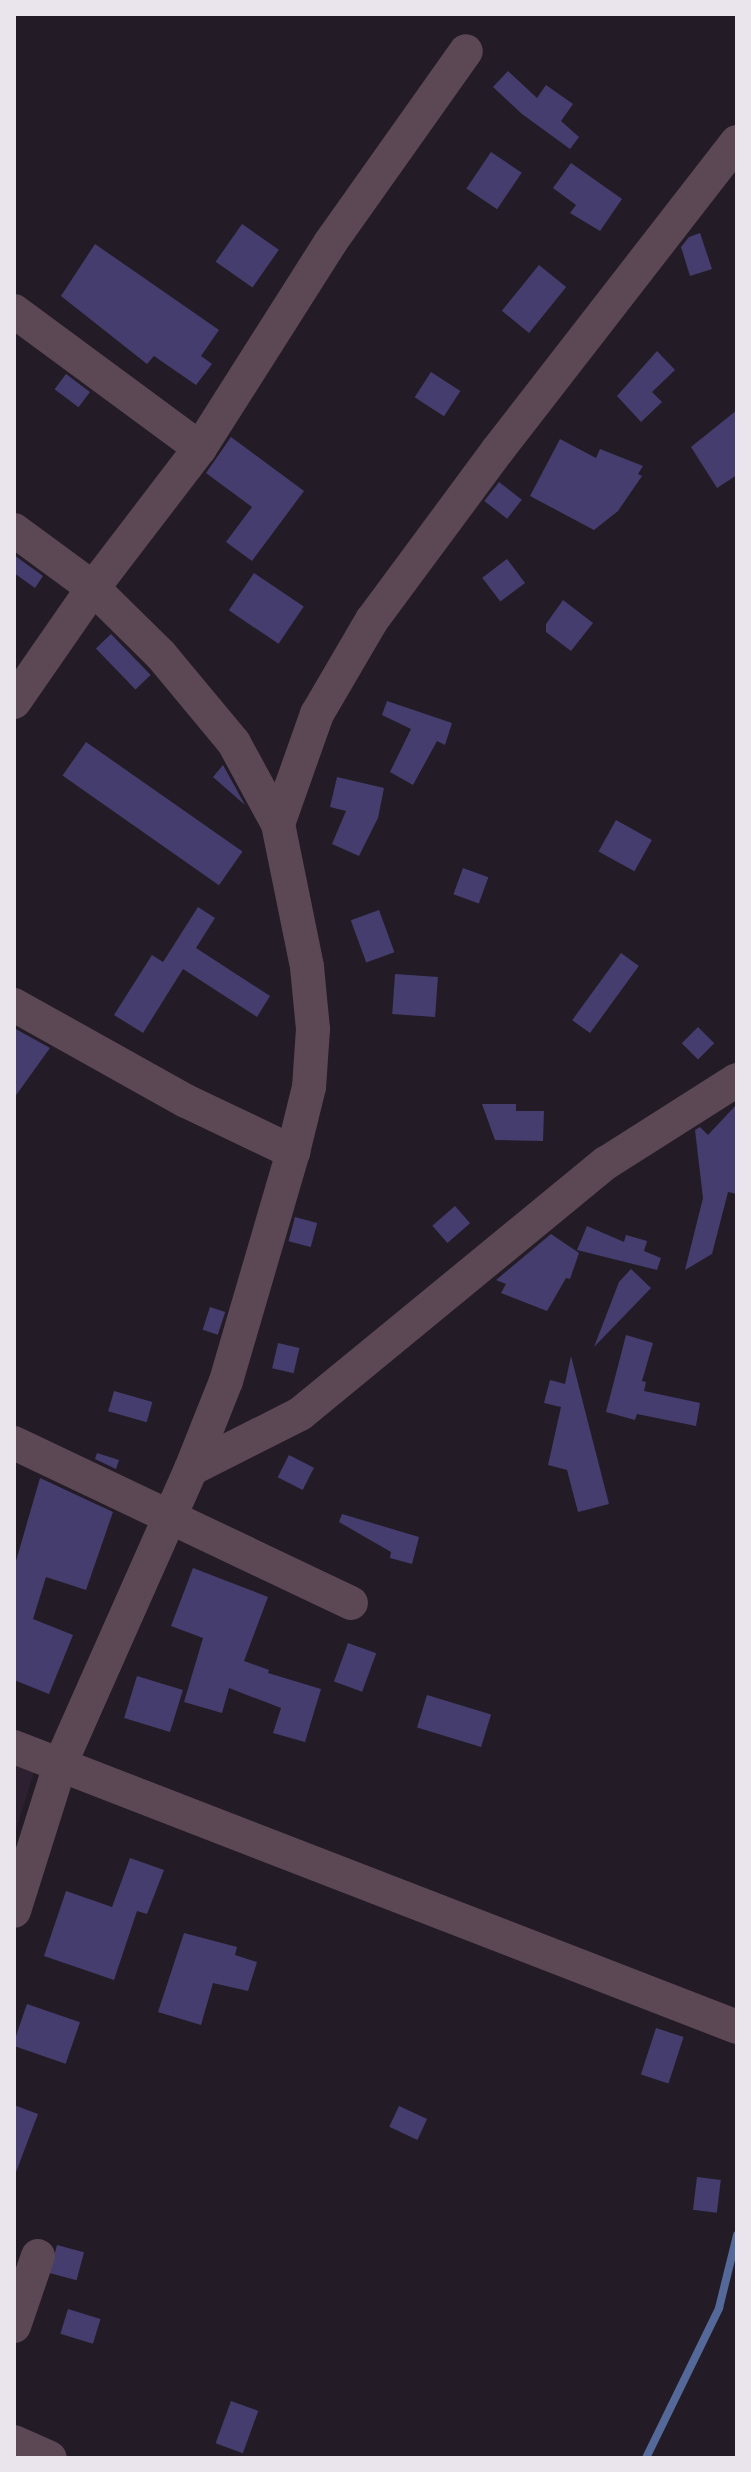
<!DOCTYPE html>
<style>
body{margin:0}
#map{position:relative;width:751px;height:2472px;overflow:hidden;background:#231c27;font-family:"Roboto Condensed",sans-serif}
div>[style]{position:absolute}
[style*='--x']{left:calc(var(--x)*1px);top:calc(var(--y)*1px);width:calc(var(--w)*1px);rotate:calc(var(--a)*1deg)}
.built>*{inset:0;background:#2c2031}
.stream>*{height:8px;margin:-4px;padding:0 4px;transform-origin:4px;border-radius:4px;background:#546999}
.building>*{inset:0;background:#453d6d;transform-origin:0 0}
.minor>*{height:34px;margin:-17px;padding:0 17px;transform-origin:17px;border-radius:17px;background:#5c4755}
span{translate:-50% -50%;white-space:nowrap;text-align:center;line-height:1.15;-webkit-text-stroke:7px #0b080c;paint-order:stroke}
.frame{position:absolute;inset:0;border:16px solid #eae5ed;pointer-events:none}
</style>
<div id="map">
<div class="built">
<div style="clip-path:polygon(14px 1764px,34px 1772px,14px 1836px)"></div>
</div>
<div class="stream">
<div style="--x:646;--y:2458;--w:167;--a:-64"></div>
<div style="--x:719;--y:2308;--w:75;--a:-76.1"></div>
</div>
<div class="building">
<div style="clip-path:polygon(508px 71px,537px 98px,546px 85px,573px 104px,561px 121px,579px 137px,570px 149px,522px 114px,493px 87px)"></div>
<div style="left:491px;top:152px;width:37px;height:44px;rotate:34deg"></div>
<div style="clip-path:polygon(571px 163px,622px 199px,600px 231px,570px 213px,576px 205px,553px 188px)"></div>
<div style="left:242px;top:224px;width:45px;height:46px;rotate:35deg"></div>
<div style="clip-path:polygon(700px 233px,712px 269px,690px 276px,681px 247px,689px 237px)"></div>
<div style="clip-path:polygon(95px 244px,219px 330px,201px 356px,212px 364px,196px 385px,154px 356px,147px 364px,61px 296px)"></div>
<div style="left:539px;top:265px;width:35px;height:59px;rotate:39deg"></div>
<div style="clip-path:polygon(657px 351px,675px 370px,652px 392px,662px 402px,641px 422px,617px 396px)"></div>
<div style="left:431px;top:372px;width:35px;height:30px;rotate:33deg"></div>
<div style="left:66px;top:374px;width:30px;height:19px;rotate:37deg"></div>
<div style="clip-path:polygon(737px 410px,737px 475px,717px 488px,691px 447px)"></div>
<div style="clip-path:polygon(231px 437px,304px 491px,252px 561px,226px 542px,252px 507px,206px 473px)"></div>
<div style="clip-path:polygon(560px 439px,596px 458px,600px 449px,643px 466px,638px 474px,642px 476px,618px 511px,594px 530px,530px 496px)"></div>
<div style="left:499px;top:482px;width:29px;height:24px;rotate:38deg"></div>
<div style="clip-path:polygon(14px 555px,43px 576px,35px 588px,14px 573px)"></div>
<div style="left:507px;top:559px;width:30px;height:31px;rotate:53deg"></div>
<div style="left:254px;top:573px;width:60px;height:45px;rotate:34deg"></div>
<div style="clip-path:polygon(563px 600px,593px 623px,571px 651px,546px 632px,546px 624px)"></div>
<div style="left:111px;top:634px;width:57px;height:21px;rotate:46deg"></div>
<div style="clip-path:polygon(387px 701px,452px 723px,445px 745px,437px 741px,413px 785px,390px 772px,411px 729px,382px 715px)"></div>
<div style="left:86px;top:742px;width:191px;height:41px;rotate:35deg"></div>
<div style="clip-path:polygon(223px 765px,245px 805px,213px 777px)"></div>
<div style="clip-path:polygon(337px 777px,384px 788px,378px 818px,359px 856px,332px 844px,346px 811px,330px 807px)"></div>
<div style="left:616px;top:820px;width:41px;height:36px;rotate:29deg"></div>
<div style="left:463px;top:868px;width:27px;height:28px;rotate:20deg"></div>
<div style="clip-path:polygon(198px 907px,215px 918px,196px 948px,270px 996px,257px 1017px,183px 969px,143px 1033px,114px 1015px,152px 955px,163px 962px)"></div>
<div style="left:379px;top:910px;width:45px;height:30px;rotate:70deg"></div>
<div style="left:621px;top:953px;width:22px;height:83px;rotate:36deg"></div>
<div style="left:395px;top:974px;width:43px;height:40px;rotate:4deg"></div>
<div style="left:698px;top:1027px;width:23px;height:23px;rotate:45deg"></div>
<div style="clip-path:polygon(14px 1028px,50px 1048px,14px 1098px)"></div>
<div style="clip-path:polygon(482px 1104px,516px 1104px,516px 1111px,544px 1111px,543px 1141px,495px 1140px)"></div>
<div style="clip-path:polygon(737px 1104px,737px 1194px,728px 1192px,712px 1254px,685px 1270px,703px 1198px,695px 1130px,700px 1127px,708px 1135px)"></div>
<div style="left:455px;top:1206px;width:23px;height:30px;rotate:49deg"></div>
<div style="left:295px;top:1217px;width:23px;height:25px;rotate:15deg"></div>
<div style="clip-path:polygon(587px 1226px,624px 1242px,626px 1235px,647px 1241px,644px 1251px,661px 1258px,657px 1270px,577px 1250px)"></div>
<div style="clip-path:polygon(551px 1234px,579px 1253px,570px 1279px,566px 1278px,547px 1311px,501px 1293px,506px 1284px,496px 1280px)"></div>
<div style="clip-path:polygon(631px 1269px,651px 1288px,594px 1347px,619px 1282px)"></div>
<div style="left:210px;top:1307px;width:16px;height:24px;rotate:18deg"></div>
<div style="clip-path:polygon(626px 1335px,653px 1343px,642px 1381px,646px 1382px,644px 1391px,700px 1403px,696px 1426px,637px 1414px,635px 1420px,606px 1412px)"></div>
<div style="left:278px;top:1343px;width:22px;height:26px;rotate:13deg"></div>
<div style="clip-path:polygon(571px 1356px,609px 1504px,578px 1512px,567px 1470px,548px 1465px,561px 1407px,544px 1403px,550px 1380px,565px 1384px)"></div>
<div style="left:114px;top:1391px;width:40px;height:21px;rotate:16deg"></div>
<div style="clip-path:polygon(97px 1453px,119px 1460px,116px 1469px,95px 1459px)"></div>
<div style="left:289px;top:1455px;width:28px;height:25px;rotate:27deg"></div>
<div style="clip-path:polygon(40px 1478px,113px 1512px,86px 1590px,46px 1577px,33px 1619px,73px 1635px,49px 1694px,14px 1680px,14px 1568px)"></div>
<div style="clip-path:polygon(342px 1514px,419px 1537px,412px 1564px,390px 1558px,391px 1552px,339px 1522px)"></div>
<div style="clip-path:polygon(193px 1568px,268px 1597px,244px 1661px,269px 1670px,268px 1673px,321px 1689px,305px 1742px,273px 1733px,281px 1708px,229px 1688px,222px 1713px,184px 1702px,203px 1638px,171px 1626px)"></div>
<div style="left:348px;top:1643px;width:30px;height:41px;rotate:20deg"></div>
<div style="left:137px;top:1676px;width:48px;height:44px;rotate:17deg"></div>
<div style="left:427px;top:1695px;width:67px;height:34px;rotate:17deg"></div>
<div style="clip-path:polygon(130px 1858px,164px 1870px,147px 1914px,137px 1911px,114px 1980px,44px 1956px,66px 1891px,112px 1907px)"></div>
<div style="clip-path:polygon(184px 1933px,237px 1947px,235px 1955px,257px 1962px,248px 1991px,213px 1983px,201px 2025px,158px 2012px)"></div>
<div style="left:27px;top:2004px;width:56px;height:44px;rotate:19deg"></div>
<div style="left:656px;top:2028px;width:29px;height:49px;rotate:18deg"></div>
<div style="clip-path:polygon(14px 2105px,38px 2114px,16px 2172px,14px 2172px)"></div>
<div style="left:399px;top:2106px;width:31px;height:23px;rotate:25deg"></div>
<div style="left:697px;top:2177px;width:24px;height:33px;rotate:7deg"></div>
<div style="left:57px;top:2245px;width:28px;height:29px;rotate:15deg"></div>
<div style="left:68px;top:2309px;width:34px;height:26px;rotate:17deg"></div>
<div style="left:231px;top:2401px;width:29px;height:45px;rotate:20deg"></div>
</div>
<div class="minor">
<div style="--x:14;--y:311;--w:231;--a:36.4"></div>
<div style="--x:14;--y:530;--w:98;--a:36.3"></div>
<div style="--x:93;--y:588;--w:95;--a:44.6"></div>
<div style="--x:161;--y:655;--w:114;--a:50.3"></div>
<div style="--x:234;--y:743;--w:92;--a:61.5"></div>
<div style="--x:278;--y:824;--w:146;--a:78.5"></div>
<div style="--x:307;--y:967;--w:62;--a:84.5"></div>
<div style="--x:313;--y:1029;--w:58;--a:93.9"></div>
<div style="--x:309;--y:1087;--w:67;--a:103.8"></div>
<div style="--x:293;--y:1152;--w:239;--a:106.3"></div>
<div style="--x:226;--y:1381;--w:95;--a:111.7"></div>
<div style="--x:191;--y:1469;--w:324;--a:113.9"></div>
<div style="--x:60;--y:1765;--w:153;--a:107.5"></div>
<div style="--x:14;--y:702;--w:139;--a:-55.3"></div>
<div style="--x:93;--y:588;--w:176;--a:-52.6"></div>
<div style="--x:200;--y:448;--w:243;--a:-57.6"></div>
<div style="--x:330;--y:243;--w:235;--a:-54.7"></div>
<div style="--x:278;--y:824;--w:117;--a:-70.5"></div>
<div style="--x:317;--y:714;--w:109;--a:-59.7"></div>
<div style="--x:372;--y:620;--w:210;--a:-53.5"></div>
<div style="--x:497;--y:451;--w:391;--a:-52.2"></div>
<div style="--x:14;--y:1005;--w:197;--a:29.2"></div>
<div style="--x:186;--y:1101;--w:119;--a:25.5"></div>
<div style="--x:14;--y:1443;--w:373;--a:25.4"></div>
<div style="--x:191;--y:1469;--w:122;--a:-26.8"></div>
<div style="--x:300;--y:1414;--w:396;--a:-39.4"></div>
<div style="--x:606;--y:1163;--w:155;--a:-32.4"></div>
<div style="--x:14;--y:1747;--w:775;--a:21.17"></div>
<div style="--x:14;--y:2326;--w:74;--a:-71.1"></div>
<div style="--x:14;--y:2442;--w:39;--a:24"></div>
</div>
<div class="frame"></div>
</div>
